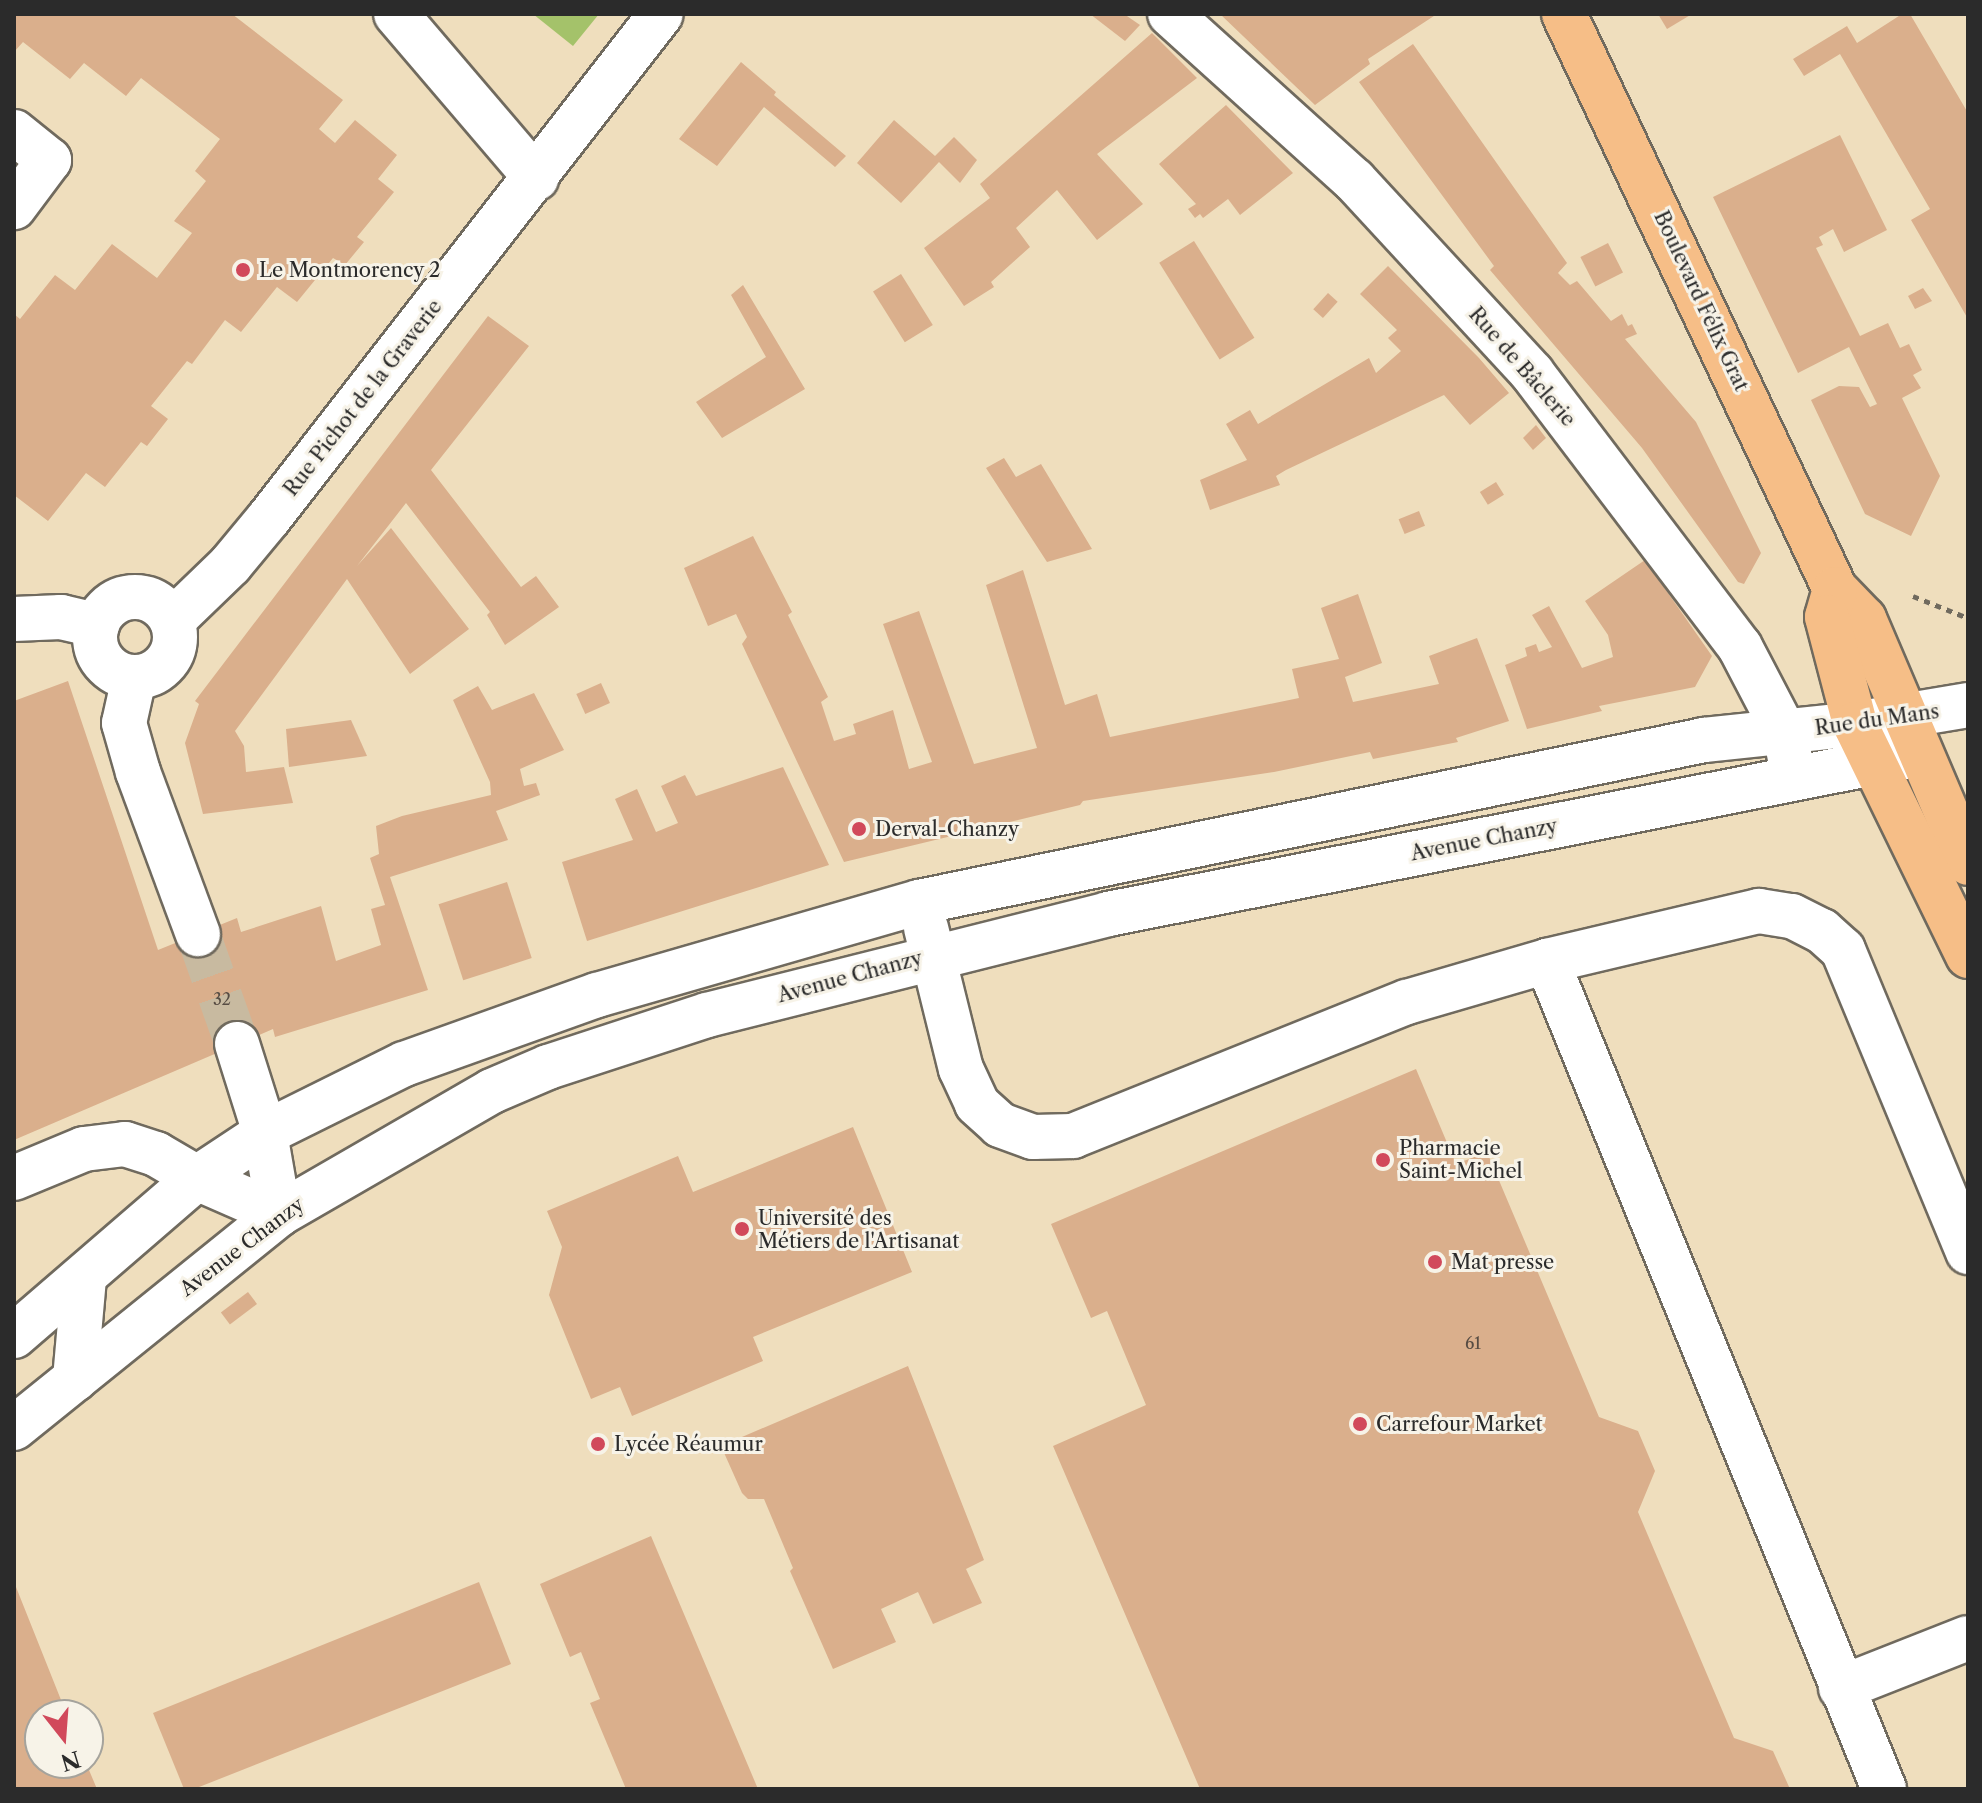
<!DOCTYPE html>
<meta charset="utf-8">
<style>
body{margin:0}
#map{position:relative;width:1982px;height:1803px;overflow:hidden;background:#efdebd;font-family:"Libre Caslon Text",serif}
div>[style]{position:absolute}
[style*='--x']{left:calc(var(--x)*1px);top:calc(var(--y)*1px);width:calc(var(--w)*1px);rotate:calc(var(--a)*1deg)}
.green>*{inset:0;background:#a4c26a}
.building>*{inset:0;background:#daaf8c;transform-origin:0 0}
.minor-tunnel>*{height:44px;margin-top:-22px;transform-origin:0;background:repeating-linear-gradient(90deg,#c8baa0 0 44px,transparent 0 66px)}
.path>*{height:5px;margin-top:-2.5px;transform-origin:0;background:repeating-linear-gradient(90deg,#706a5e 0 6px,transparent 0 12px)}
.roads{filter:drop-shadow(2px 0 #706a5e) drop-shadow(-2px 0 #706a5e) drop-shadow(0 2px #706a5e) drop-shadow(0 -2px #706a5e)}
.minor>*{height:44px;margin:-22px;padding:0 22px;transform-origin:22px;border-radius:22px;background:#fff}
.minor>.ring{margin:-22px;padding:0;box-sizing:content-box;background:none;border:44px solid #fff;border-radius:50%}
.major>*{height:44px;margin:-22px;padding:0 22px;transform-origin:22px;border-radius:22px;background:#f6be87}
.dots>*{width:22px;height:22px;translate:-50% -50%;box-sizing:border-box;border:4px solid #f7f3e8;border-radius:50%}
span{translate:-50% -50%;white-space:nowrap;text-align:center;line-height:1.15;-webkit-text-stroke:6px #f7f3e8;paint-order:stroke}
.number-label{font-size:16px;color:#574c43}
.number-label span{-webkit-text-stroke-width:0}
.poi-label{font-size:20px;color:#2b2b2b}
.left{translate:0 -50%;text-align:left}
.street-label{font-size:20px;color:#2b2b2b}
.frame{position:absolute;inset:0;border:16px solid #2b2b2b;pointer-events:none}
.north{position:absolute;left:24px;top:1699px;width:80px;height:80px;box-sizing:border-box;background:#f7f3e8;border:2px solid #a5a39c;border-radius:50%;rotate:163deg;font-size:22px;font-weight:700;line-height:32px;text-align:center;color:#2b2b2b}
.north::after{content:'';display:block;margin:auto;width:28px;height:36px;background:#d1495b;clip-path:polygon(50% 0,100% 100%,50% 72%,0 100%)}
</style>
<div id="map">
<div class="green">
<div style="clip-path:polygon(533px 14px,599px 14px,573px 46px)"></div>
</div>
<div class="building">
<div style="clip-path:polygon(14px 14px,232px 14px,343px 100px,319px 129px,335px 143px,355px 120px,397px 155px,378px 179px,394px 192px,357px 237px,364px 242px,345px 265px,333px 258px,297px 302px,277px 287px,241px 332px,225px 320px,192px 364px,187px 361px,151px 406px,168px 419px,147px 446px,141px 442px,105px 487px,86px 473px,48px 521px,14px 495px,14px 314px,20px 319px,55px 275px,75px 290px,112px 244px,157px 278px,192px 233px,174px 221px,206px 181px,195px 171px,220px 139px,141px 78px,126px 96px,84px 63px,70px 79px,23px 42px,14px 52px)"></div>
<div style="clip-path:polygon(1090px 14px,1124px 14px,1140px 25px,1125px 41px)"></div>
<div style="clip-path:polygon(1220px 14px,1437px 14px,1368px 59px,1370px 64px,1315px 105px)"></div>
<div style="clip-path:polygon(1658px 14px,1692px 14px,1667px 29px)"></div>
<div style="clip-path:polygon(1902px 14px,1910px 14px,1968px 113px,1968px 319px,1911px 220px,1930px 209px,1840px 54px,1804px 76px,1793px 59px,1847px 26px,1857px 43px)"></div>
<div style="clip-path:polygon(1152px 33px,1197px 78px,1097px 154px,1143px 204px,1097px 240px,1057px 190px,1016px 228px,1030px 247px,991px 282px,994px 287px,964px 306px,924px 248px,990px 198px,980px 184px)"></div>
<div style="clip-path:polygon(1413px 44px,1567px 263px,1558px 273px,1570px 285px,1577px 281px,1611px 321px,1622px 314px,1628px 326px,1632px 324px,1637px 334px,1625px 339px,1696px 422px,1761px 553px,1744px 584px,1738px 582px,1642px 448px,1490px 270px,1494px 266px,1359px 82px)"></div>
<div style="clip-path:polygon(741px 62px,776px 92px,774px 95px,846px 156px,835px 167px,764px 107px,717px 166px,679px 139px)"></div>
<div style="clip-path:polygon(1226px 105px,1293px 173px,1240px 215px,1228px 199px,1203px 218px,1200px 214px,1195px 218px,1188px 209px,1196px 204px,1159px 164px)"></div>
<div style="clip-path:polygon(894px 120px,935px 156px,954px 137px,977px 160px,960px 183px,939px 162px,901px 203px,857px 163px)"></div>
<div style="clip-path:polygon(1840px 135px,1887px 230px,1844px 252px,1833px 229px,1819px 237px,1823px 245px,1816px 248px,1860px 336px,1888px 323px,1900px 348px,1909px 344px,1922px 370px,1913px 375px,1921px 388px,1902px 398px,1940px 476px,1911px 536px,1865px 514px,1811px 400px,1839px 386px,1859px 387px,1870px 407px,1877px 404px,1849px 347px,1798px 373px,1713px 197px)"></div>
<div style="left:1194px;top:241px;width:114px;height:41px;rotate:58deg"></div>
<div style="left:1608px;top:243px;width:33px;height:31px;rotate:63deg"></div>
<div style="clip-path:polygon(1388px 266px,1479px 358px,1509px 393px,1470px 425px,1444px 395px,1286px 470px,1276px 476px,1280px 485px,1210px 510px,1200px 480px,1247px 460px,1226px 424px,1250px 410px,1258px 424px,1369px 358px,1376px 373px,1401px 351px,1388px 338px,1397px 330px,1360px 294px)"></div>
<div style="left:901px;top:274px;width:60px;height:33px;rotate:58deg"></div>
<div style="clip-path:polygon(743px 285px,805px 389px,722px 438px,696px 402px,766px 357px,731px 295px)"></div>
<div style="clip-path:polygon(1923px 288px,1932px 301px,1915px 309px,1908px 296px)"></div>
<div style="left:1328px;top:293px;width:13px;height:22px;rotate:42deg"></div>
<div style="clip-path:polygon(488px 316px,529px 346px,431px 470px,521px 587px,536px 576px,559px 607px,505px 645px,487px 615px,490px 612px,406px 503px,357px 566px,391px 528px,469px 629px,410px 674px,347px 579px,235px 731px,244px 746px,246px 772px,284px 767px,293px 803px,203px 814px,185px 743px,199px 704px,195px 701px)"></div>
<div style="clip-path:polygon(1536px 425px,1546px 438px,1533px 450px,1523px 438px)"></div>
<div style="clip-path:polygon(1004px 458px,1016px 477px,1041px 464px,1092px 549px,1047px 562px,986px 468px)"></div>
<div style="left:1496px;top:482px;width:15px;height:19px;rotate:58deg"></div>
<div style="left:1419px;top:511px;width:16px;height:22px;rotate:68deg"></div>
<div style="clip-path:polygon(753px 536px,792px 612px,788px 615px,828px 697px,821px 702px,834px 741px,856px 734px,853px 724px,893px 710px,909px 769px,932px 762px,883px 624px,919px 611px,974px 764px,1037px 748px,986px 585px,1023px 570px,1065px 705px,1097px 694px,1110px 737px,1299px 698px,1292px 669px,1339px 659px,1321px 608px,1358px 594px,1382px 663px,1345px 677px,1353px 702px,1439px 684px,1429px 656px,1477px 638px,1509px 721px,1456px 738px,1458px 742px,1373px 759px,1370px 752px,1274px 772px,1083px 801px,1080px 805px,844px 862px,742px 644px,747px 637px,736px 614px,708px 626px,684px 568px)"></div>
<div style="clip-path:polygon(1645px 560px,1712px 656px,1695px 687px,1599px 706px,1602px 711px,1527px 729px,1505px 665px,1527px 656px,1525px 648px,1536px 644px,1539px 652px,1552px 647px,1532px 615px,1549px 606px,1582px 668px,1613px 657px,1608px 635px,1585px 601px)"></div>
<div style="clip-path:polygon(68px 681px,158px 950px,237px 918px,241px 932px,321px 906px,336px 961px,381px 945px,371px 909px,385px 905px,370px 858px,379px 854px,376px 826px,402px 816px,491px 795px,490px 782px,453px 700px,478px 686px,492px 710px,534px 693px,564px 750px,520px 769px,524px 786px,536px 783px,540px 795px,496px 811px,508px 840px,390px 877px,428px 990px,275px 1037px,273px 1029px,14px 1140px,14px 701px)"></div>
<div style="left:601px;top:683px;width:22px;height:27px;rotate:66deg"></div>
<div style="clip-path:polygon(351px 720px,367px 756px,289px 767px,286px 729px)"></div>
<div style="clip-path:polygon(783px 767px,829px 865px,587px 941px,562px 862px,633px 840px,615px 799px,637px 789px,656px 832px,678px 823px,661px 786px,685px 775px,696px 796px)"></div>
<div style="left:507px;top:882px;width:80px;height:72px;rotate:72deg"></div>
<div style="clip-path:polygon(1416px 1069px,1456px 1164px,1487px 1152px,1599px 1417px,1638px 1431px,1655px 1471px,1638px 1512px,1734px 1738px,1773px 1751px,1790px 1789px,1200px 1789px,1053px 1446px,1146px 1405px,1107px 1311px,1091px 1318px,1051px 1224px)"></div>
<div style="clip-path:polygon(853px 1127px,912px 1272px,753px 1337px,763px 1361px,632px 1416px,620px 1387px,591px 1399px,549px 1295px,562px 1247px,547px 1211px,678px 1156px,693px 1192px)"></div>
<div style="left:248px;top:1292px;width:15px;height:34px;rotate:53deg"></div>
<div style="clip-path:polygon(908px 1366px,984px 1560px,966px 1569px,982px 1603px,933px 1624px,918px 1592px,881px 1609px,896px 1642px,833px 1669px,790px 1571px,793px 1568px,764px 1499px,748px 1499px,742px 1493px,721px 1446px)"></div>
<div style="clip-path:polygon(651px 1536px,758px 1789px,626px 1789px,590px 1703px,600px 1699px,581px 1652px,570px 1657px,540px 1584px)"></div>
<div style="clip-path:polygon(14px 1582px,67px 1715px,40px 1715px,40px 1763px,86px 1763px,97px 1789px,14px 1789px)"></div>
<div style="clip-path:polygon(479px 1582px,511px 1664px,194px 1789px,184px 1789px,153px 1713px)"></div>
</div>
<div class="minor-tunnel">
<div style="--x:198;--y:934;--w:117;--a:70.5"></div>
</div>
<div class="path">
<div style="--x:1913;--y:596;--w:59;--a:21.8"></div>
</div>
<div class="roads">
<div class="minor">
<div style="--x:396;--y:14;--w:216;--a:49.5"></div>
<div style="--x:1170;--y:14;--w:248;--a:42.1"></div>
<div style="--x:1354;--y:180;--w:263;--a:47.3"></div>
<div style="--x:1532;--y:373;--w:344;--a:52.8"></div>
<div style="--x:1740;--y:647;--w:97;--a:62.4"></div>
<div style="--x:1785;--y:733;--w:26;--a:79"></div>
<div style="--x:14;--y:132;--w:45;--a:38.7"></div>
<div style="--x:49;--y:160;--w:59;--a:126.7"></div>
<div class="ring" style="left:95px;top:597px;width:36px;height:36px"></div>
<div style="--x:14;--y:619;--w:47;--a:-2.4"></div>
<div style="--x:61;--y:617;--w:37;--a:13"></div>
<div style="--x:172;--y:621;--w:81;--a:-44"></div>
<div style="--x:230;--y:565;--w:61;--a:-50.3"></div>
<div style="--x:269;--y:518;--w:638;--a:-52.13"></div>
<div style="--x:134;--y:678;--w:46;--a:102.5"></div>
<div style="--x:124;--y:723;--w:51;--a:74.1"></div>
<div style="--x:138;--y:772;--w:173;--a:69.7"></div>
<div style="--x:926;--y:928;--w:145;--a:76.1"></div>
<div style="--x:961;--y:1069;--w:38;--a:65"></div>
<div style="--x:977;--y:1104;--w:31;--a:42"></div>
<div style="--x:1000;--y:1125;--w:35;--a:20"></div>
<div style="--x:1033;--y:1137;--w:40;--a:-1.4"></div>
<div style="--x:1073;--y:1136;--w:360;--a:-21.9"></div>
<div style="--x:1407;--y:1002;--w:146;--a:-16.3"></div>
<div style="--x:1547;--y:961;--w:218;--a:-13.3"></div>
<div style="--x:1759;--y:911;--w:33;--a:9"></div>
<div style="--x:1792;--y:916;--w:34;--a:27"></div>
<div style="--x:1822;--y:931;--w:28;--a:42"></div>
<div style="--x:1843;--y:950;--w:327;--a:67.5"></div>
<div style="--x:1547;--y:961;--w:894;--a:67.85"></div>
<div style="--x:237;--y:1044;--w:93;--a:72.5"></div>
<div style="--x:265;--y:1133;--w:82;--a:80.2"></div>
<div style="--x:14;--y:1178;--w:76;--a:-22.5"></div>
<div style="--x:84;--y:1149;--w:41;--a:-7"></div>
<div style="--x:125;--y:1144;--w:33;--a:18"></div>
<div style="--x:156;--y:1154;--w:48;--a:30.3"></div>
<div style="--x:197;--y:1178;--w:90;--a:23.7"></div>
<div style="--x:14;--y:1336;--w:242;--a:-40.8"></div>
<div style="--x:197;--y:1178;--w:82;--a:-33.5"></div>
<div style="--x:265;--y:1133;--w:155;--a:-26.4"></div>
<div style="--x:404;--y:1064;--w:205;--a:-19.7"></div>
<div style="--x:597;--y:995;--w:335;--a:-16.1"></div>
<div style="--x:919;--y:902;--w:802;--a:-11.66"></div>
<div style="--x:1704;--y:740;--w:152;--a:-6"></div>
<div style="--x:1855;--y:724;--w:115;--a:-9.5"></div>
<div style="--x:75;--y:1379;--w:100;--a:-84.9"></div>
<div style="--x:14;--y:1428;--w:341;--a:-38.9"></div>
<div style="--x:279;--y:1214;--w:246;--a:-30"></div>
<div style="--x:492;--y:1091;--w:61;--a:-23.2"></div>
<div style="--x:548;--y:1067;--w:167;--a:-18.1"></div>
<div style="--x:707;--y:1015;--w:414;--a:-14.1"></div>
<div style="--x:1108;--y:914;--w:816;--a:-11.16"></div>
<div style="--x:1841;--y:1688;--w:136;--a:-21.5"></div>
</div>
<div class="major">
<div style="--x:1564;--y:14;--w:636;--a:64.77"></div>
<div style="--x:1835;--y:589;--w:42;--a:46"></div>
<div style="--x:1864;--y:619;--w:265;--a:66.9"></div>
<div style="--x:1835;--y:589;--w:29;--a:106"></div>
<div style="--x:1827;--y:617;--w:111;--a:75.3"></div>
<div style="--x:1855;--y:724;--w:258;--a:64"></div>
</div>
</div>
<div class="dots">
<div style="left:243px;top:270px;background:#d1495b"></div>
<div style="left:859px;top:829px;background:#d1495b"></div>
<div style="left:1383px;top:1160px;background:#d1495b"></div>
<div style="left:742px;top:1229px;background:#d1495b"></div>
<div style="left:1435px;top:1262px;background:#d1495b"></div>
<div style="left:1360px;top:1424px;background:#d1495b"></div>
<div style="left:598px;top:1444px;background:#d1495b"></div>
</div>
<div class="number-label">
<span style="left:222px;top:999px">32</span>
<span style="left:1473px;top:1343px">61</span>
</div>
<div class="poi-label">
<span class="left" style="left:259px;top:270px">Le Montmorency 2</span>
<span class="left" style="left:875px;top:829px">Derval-Chanzy</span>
<span class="left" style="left:1399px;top:1160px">Pharmacie<br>Saint-Michel</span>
<span class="left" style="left:758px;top:1230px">Université des<br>Métiers de l'Artisanat</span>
<span class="left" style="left:1451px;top:1262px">Mat presse</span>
<span class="left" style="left:1376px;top:1424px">Carrefour Market</span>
<span class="left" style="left:614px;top:1444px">Lycée Réaumur</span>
</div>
<div class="street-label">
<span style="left:1701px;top:301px;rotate:65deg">Boulevard Félix Grat</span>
<span style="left:1522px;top:367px;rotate:49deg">Rue de Bâclerie</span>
<span style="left:363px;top:398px;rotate:-52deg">Rue Pichot de la Graverie</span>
<span style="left:1877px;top:720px;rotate:-8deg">Rue du Mans</span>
<span style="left:1484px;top:840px;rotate:-11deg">Avenue Chanzy</span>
<span style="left:850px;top:977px;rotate:-15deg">Avenue Chanzy</span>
<span style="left:242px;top:1247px;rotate:-37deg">Avenue Chanzy</span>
</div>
<div class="frame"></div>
<div class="north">N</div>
</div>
